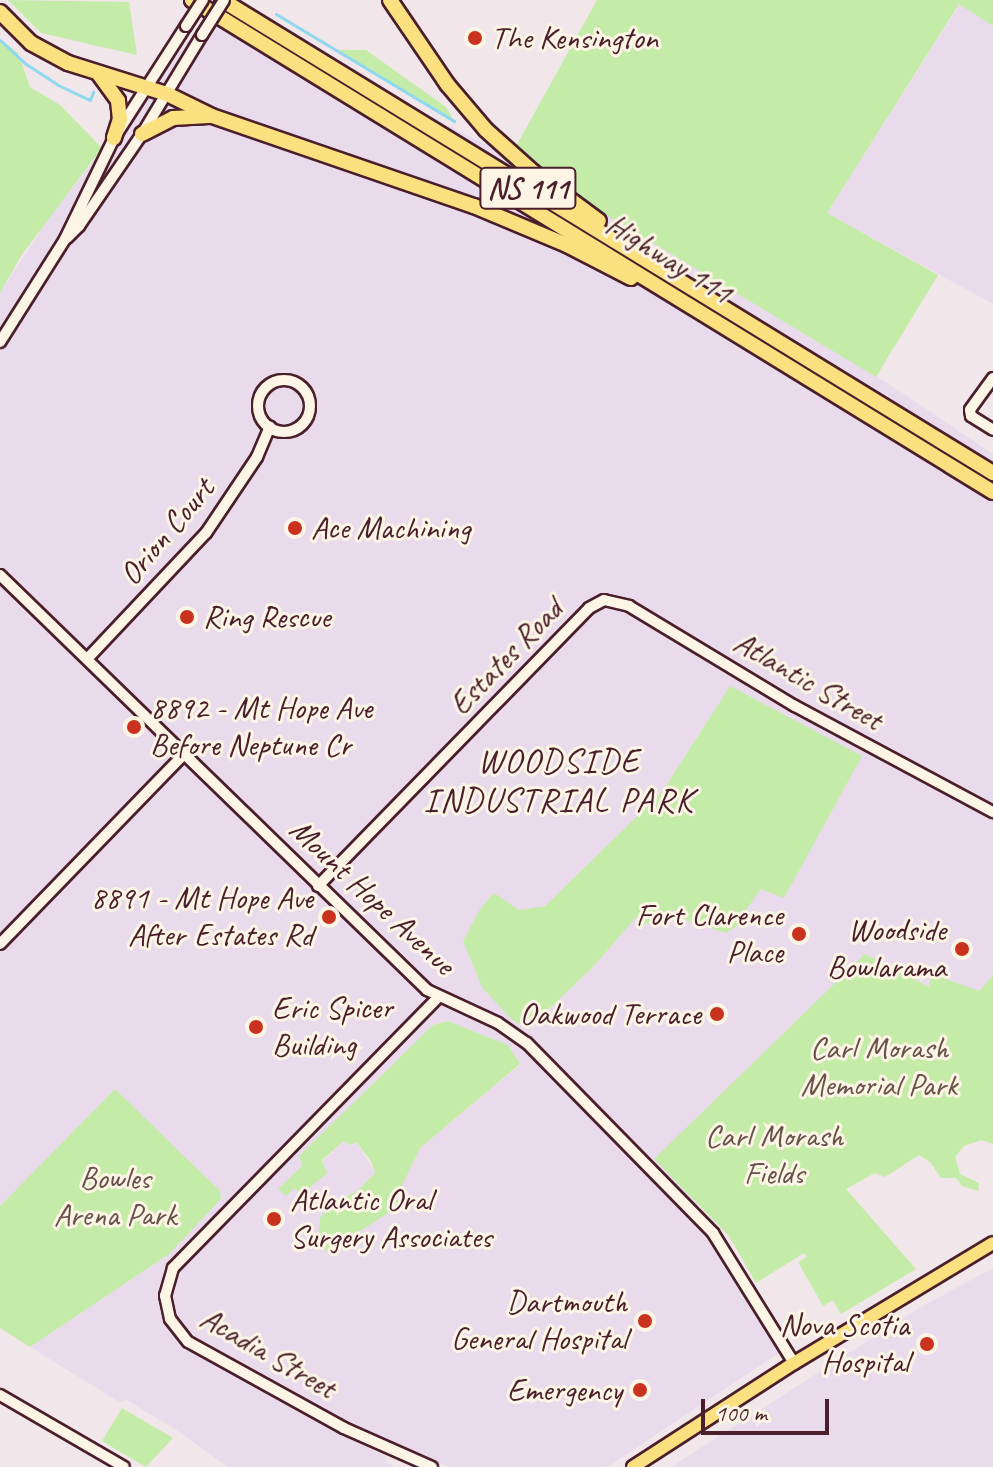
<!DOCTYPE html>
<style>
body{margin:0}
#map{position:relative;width:993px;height:1467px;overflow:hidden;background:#f1e6e9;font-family:Caveat,sans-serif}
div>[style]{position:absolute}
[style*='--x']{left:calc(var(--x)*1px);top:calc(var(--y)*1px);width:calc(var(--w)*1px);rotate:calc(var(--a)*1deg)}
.built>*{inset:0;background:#e9dbec}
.green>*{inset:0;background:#c4eca8}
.stream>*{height:3px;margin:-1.5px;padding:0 1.5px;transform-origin:1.5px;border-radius:1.5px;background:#8fd8f0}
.roads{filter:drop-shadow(2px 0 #4a1f2b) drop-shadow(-2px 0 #4a1f2b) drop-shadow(0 2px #4a1f2b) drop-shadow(0 -2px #4a1f2b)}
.minor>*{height:10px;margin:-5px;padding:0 5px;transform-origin:5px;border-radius:5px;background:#fcf5e5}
.minor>.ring{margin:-5px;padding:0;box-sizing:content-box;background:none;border:10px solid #fcf5e5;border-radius:50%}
.major>*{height:12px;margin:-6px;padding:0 6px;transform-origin:6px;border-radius:6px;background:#fbe080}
.highway>*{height:14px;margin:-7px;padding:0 7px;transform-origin:7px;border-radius:7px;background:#fbe080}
.bridges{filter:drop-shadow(2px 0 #4a1f2b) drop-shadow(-2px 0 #4a1f2b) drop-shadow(0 2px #4a1f2b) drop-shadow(0 -2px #4a1f2b)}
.minor-bridge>*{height:10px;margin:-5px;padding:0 5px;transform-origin:5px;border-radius:5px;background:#fcf5e5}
.dots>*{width:22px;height:22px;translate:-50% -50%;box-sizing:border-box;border:4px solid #fcf5e5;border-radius:50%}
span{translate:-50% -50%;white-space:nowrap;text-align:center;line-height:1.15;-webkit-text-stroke:6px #fcf5e5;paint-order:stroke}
.shield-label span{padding:2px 6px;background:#fcf5e5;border:2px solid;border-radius:6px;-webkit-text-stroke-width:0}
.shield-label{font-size:30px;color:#4a1f2b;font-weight:700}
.poi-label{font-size:32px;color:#4a1f2b}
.left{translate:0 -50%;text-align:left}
.right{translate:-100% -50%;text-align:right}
.street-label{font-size:32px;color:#4a1f2b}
.park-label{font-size:32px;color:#68524a}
.neighbourhood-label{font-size:34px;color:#4a1f2b;letter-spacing:2px}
.scale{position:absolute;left:701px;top:1399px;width:128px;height:36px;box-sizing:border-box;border:4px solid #4a1f2b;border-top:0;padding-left:10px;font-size:24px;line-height:28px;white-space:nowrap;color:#4a1f2b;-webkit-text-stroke:6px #fcf5e5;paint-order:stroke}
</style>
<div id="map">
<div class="built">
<div style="clip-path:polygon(960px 4px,993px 26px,993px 304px,827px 213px)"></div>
<div style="clip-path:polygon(evenodd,216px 6px,510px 157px,892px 386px,993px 454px,993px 1005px,655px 1160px,701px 1203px,689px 1212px,745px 1290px,782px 1351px,607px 1467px,449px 1467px,365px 1430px,350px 1439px,386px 1457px,385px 1462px,396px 1467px,228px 1467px,178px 1431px,127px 1400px,119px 1402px,30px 1347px,169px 1254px,222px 1195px,115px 1089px,0 1206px,0 293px,51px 215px,216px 6px,730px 686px,761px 888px,726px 933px,688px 921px,673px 910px,644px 925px,637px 916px,629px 921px,593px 967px,529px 1028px,519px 910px,545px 906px,662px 792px,730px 686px,216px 6px,448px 1021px,508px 1045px,520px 1065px,420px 1148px,396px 1196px,328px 1253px,331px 1205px,357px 1191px,375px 1173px,356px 1142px,345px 1140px,295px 1188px,302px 1166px,448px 1021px)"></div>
<div style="clip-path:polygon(993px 1268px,993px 1467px,671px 1467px,916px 1310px)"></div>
</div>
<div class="green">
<div style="clip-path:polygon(8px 0,129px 2px,137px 55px,41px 33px)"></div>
<div style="clip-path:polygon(597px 0,993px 0,993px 26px,959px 4px,827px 213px,938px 275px,876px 377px,510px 157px)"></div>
<div style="clip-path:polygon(0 39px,18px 53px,30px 87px,60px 105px,102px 148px,21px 256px,0 293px)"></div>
<div style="clip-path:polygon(334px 50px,366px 50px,446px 107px,454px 121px)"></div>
<div style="clip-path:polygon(730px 686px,862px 756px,784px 898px,761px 889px,743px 914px,743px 922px,726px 933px,688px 921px,673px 910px,643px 925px,636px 917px,593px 967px,529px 1028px,512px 1020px,482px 987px,463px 941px,480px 909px,494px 893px,519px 910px,545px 906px,662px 792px)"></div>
<div style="clip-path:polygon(865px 954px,929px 987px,930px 973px,979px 991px,993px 975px,993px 1144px,981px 1140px,964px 1146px,955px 1157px,960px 1174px,979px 1183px,978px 1191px,962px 1186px,956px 1178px,941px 1178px,930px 1162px,919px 1155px,885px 1177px,875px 1173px,846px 1189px,916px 1269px,841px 1314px,833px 1300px,823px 1306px,798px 1262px,807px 1257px,804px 1253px,756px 1283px,729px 1236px,654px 1159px)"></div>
<div style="clip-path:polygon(448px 1021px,508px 1045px,520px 1064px,420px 1148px,397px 1196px,400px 1205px,327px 1253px,318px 1238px,320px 1218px,331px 1205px,357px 1191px,375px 1173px,371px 1161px,356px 1142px,351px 1145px,344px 1141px,322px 1160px,327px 1173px,301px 1195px,295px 1188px,286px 1196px,278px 1189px,302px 1166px,299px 1156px,433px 1025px)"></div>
<div style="clip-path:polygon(115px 1089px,220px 1191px,221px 1199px,169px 1254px,30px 1347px,0 1328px,0 1206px)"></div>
<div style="clip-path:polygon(122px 1408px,173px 1438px,146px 1467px,102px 1441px)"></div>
</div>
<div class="stream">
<div style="--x:276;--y:14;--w:208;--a:31"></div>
<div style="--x:0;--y:40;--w:35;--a:43"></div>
<div style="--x:26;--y:64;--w:38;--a:33"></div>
<div style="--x:58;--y:85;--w:35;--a:25"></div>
<div style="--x:90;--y:100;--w:9;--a:-69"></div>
</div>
<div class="roads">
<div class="minor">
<div style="--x:67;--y:238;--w:17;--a:-45"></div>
<div style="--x:79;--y:226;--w:112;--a:-55.6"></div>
<div style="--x:142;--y:134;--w:116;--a:-58.8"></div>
<div style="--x:0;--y:342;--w:122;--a:-57.7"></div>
<div style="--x:65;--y:239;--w:112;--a:-64.1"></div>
<div style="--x:114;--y:138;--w:133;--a:-57.3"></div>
<div style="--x:993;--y:378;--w:39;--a:126"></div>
<div style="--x:970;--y:410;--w:6;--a:81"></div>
<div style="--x:971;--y:416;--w:26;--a:32"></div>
<div class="ring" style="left:258px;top:380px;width:42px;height:42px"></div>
<div style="--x:0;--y:575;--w:595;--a:44.18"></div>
<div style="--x:427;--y:990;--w:78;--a:24.9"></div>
<div style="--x:498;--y:1023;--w:35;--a:35"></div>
<div style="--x:527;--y:1043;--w:266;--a:45.6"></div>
<div style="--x:713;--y:1233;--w:153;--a:58.1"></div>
<div style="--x:88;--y:658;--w:172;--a:-46.7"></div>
<div style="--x:206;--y:533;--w:92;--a:-56.1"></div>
<div style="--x:257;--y:457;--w:33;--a:-67"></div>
<div style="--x:318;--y:886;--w:388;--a:-45.7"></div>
<div style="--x:589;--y:608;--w:17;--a:-28"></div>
<div style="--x:604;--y:600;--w:26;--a:13"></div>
<div style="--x:629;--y:606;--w:194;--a:31.1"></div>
<div style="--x:795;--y:706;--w:225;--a:28.2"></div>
<div style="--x:0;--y:944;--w:264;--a:-45.9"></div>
<div style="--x:0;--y:1395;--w:143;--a:30.1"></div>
<div style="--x:432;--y:1467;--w:96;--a:-156.1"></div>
<div style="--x:344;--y:1428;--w:178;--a:-151.1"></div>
<div style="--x:188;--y:1342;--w:29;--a:-128"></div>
<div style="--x:170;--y:1319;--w:24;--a:-102"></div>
<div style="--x:165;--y:1296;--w:29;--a:-74"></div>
<div style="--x:173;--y:1268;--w:379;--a:-45.6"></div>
</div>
<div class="major">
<div style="--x:633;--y:1467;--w:192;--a:-32.9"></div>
<div style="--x:794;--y:1363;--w:232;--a:-31.1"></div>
</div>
<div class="highway">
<div style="--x:192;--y:0;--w:940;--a:31.56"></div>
<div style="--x:222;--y:0;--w:905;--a:31.53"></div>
<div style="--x:390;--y:0;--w:102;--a:55.8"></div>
<div style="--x:447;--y:84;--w:60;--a:49.7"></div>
<div style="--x:486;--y:130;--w:63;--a:41.8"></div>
<div style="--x:533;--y:172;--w:82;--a:36.6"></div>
<div style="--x:0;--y:12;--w:44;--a:45"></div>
<div style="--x:31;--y:43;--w:42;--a:28.4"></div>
<div style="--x:68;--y:63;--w:104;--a:17.4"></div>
<div style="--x:167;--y:94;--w:50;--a:26.1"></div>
<div style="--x:212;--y:116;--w:277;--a:19"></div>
<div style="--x:474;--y:206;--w:101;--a:22.8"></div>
<div style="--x:567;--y:245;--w:72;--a:27.3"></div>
<div style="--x:98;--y:73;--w:34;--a:54"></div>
<div style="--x:118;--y:101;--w:18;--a:84"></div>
<div style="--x:120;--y:119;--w:20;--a:108"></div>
<div style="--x:142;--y:134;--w:35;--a:-27"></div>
<div style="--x:173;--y:118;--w:36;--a:-3"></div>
</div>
</div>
<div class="bridges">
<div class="minor-bridge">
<div style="--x:186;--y:26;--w:31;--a:-57"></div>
<div style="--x:202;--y:35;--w:41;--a:-57.8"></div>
</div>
</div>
<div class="dots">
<div style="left:475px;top:38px;background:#c8321e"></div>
<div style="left:295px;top:528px;background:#c8321e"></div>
<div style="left:187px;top:617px;background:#c8321e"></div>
<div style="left:134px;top:727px;background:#c8321e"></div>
<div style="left:329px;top:917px;background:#c8321e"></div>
<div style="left:799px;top:934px;background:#c8321e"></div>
<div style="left:962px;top:949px;background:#c8321e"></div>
<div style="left:717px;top:1014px;background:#c8321e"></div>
<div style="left:256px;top:1027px;background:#c8321e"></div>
<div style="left:274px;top:1219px;background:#c8321e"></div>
<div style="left:645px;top:1321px;background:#c8321e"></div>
<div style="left:927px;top:1344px;background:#c8321e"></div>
<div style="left:640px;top:1390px;background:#c8321e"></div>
</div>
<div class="shield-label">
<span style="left:528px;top:188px">NS 111</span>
</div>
<div class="poi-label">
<span class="left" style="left:491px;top:38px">The Kensington</span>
<span class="left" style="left:311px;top:528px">Ace Machining</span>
<span class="left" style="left:203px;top:617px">Ring Rescue</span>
<span class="left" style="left:150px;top:727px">8892 - Mt Hope Ave<br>Before Neptune Cr</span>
<span class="right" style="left:313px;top:917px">8891 - Mt Hope Ave<br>After Estates Rd</span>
<span class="right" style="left:783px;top:934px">Fort Clarence<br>Place</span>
<span class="right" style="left:946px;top:949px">Woodside<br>Bowlarama</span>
<span class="left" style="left:272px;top:1027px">Eric Spicer<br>Building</span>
<span class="right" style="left:701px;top:1014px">Oakwood Terrace</span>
<span class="left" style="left:290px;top:1219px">Atlantic Oral<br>Surgery Associates</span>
<span class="right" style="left:627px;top:1321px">Dartmouth<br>General Hospital</span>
<span class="right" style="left:909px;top:1344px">Nova Scotia<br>Hospital</span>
<span class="right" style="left:622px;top:1390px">Emergency</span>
</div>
<div class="street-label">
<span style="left:669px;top:259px;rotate:32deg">Highway 111</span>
<span style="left:167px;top:532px;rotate:-50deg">Orion Court</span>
<span style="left:506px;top:657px;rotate:-46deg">Estates Road</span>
<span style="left:808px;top:681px;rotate:30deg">Atlantic Street</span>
<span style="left:372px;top:897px;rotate:43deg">Mount Hope Avenue</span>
<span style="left:268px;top:1353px;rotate:30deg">Acadia Street</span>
</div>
<div class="park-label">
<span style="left:879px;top:1067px">Carl Morash<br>Memorial Park</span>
<span style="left:774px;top:1155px">Carl Morash<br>Fields</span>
<span style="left:115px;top:1197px">Bowles<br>Arena Park</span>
</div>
<div class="neighbourhood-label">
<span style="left:559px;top:780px">WOODSIDE<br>INDUSTRIAL PARK</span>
</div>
<div class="scale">100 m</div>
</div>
